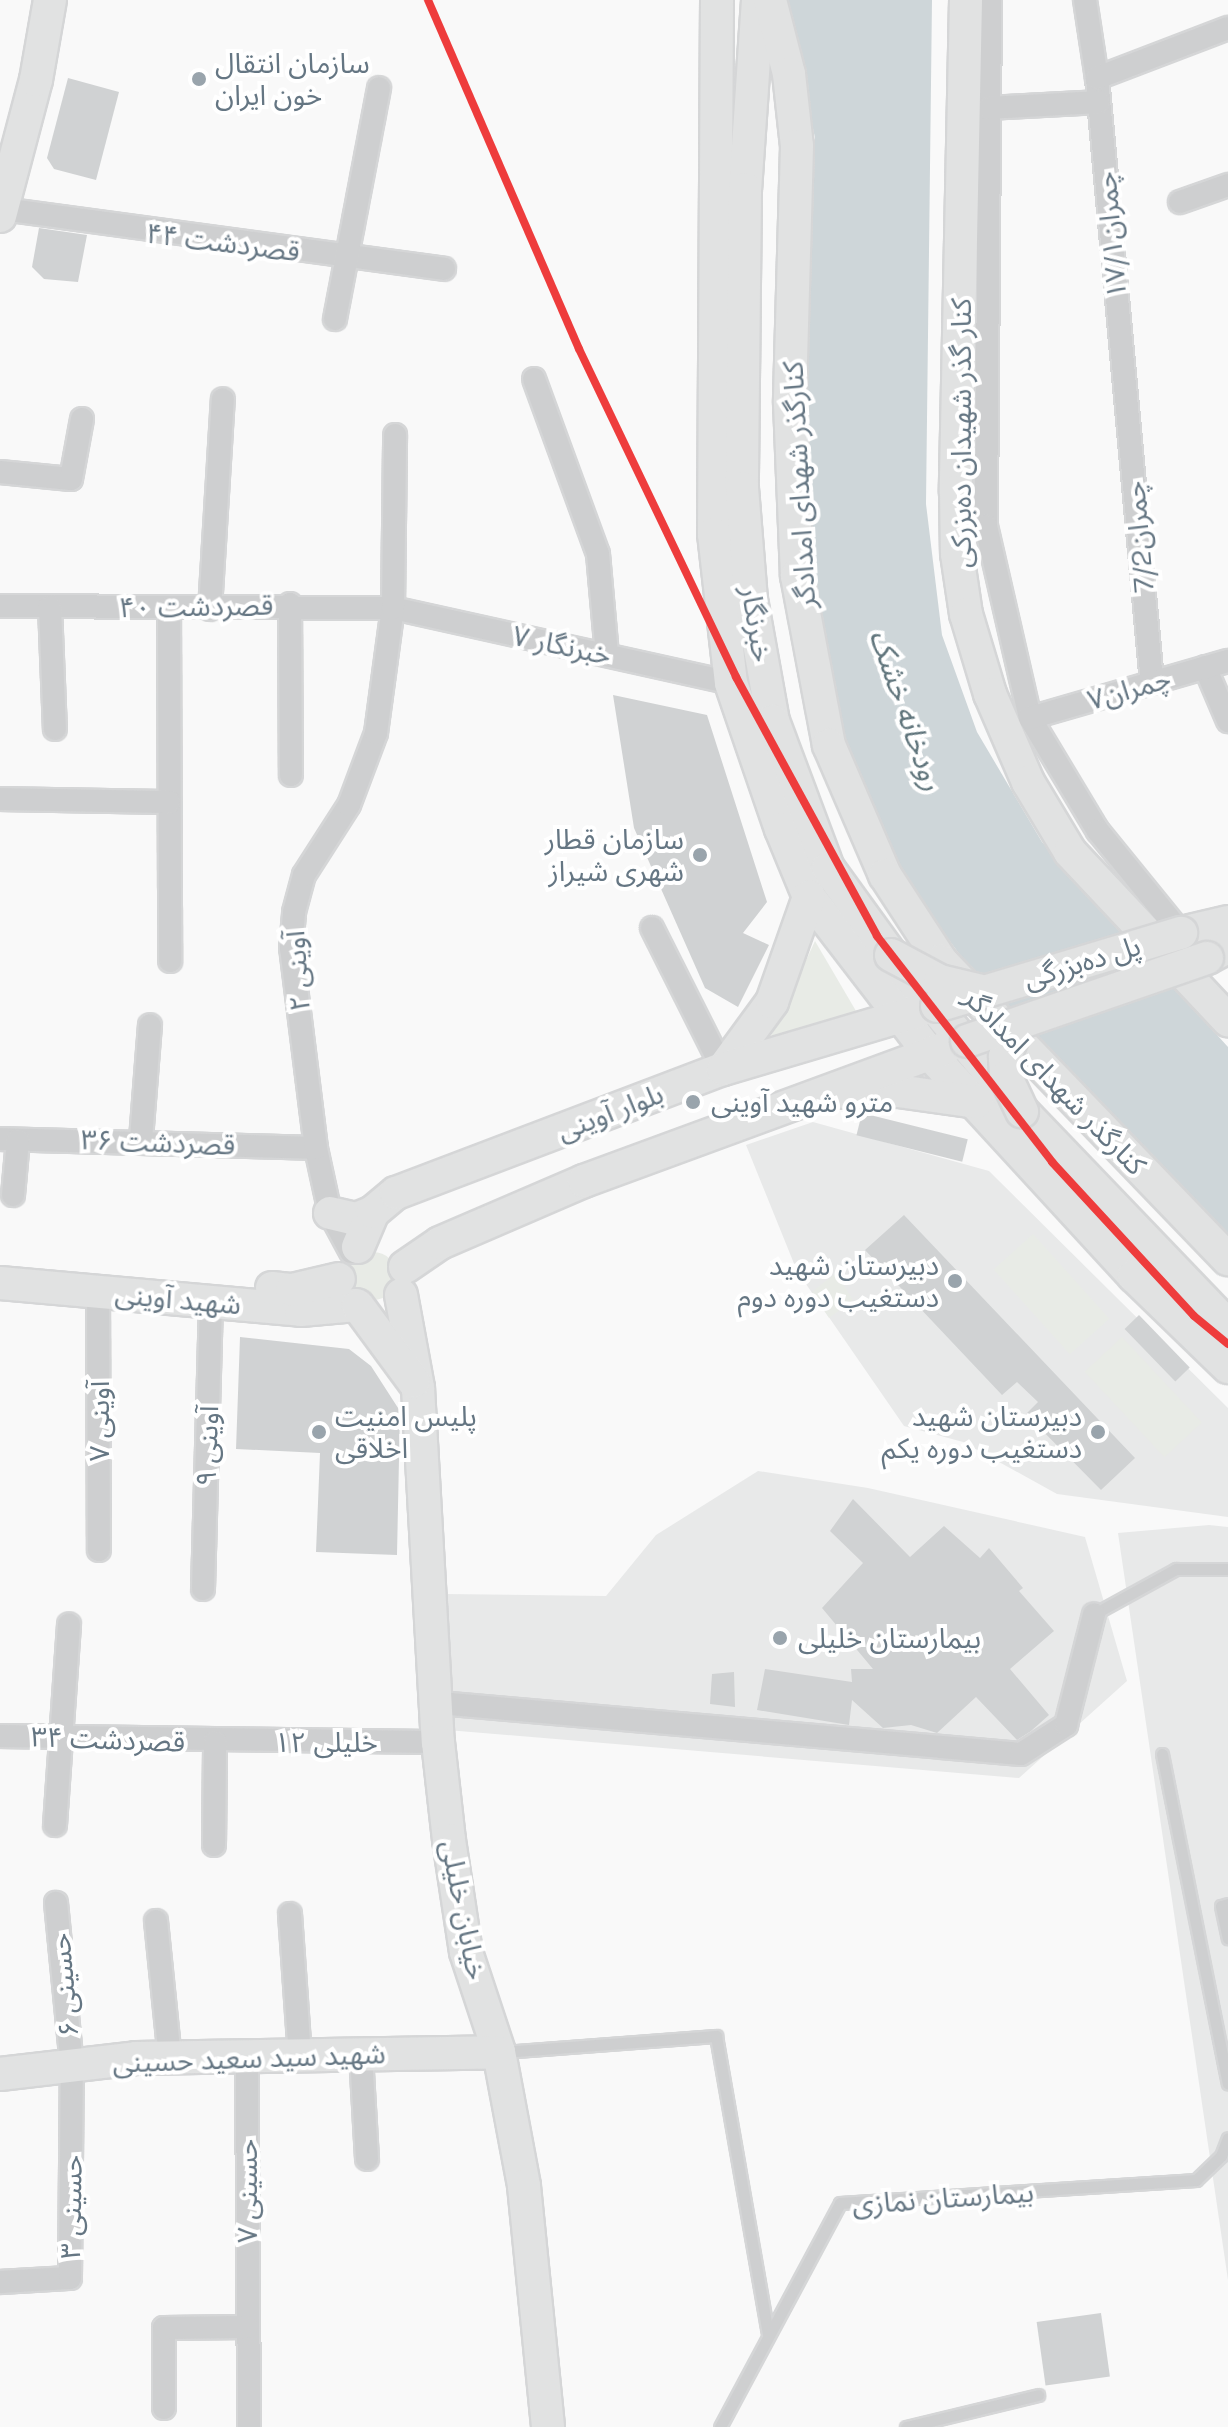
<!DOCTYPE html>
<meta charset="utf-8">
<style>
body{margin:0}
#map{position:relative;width:1228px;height:2427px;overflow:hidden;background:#f9f9f9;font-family:"Space Grotesk","Noto Sans Arabic",sans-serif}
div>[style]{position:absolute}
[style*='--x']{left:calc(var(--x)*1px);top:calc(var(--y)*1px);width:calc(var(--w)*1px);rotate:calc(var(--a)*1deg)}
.built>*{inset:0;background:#e8e9e9}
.green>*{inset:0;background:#e8ebe6;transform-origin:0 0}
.round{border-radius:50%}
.water>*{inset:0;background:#ced6d9}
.building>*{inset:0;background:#d0d2d3;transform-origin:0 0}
.roads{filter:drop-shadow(2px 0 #d5d6d7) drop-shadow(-2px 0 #d5d6d7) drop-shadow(0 2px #d5d6d7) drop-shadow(0 -2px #d5d6d7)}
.lane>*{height:11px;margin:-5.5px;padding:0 5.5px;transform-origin:5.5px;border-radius:5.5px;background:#cecfd0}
.street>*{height:22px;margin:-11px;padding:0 11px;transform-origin:11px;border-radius:11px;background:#cecfd0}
.secondary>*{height:32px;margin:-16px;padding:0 16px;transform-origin:16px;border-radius:16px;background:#e1e2e2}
.bridges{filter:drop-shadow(2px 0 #d5d6d7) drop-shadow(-2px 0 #d5d6d7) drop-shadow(0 2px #d5d6d7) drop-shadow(0 -2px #d5d6d7)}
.secondary-bridge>*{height:32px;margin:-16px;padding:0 16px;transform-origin:16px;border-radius:16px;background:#e1e2e2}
.metro-1>*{height:8px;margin:-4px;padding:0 4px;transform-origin:4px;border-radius:4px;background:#ee3c3c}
.dots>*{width:22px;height:22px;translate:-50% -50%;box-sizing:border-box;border:4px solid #fff;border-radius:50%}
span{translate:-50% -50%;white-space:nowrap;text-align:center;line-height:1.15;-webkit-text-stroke:8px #fff;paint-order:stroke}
.poi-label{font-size:28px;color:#657683}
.left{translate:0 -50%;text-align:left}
.right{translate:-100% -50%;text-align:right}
.street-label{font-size:28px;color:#657683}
.water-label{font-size:30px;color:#60757c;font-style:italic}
</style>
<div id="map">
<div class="built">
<div style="clip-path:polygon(813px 1122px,989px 1171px,1228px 1408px,1228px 1517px,1057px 1494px,963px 1442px,904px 1426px,797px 1271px,746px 1145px)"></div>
<div style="clip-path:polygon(758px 1471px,868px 1488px,1085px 1537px,1127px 1681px,1019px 1778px,447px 1730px,445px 1594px,606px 1596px,656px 1535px)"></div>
<div style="clip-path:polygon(1209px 1525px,1228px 1527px,1228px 2280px,1118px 1533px)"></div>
</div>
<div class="green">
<div style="clip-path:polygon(815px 941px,856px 1011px,771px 1036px)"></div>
<div style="left:1033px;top:1234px;width:114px;height:53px;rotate:48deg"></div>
<div class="round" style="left:349px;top:1252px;width:48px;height:48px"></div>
<div style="clip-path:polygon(836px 1273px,853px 1300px,829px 1318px,812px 1292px)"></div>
<div style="left:1122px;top:1337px;width:117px;height:51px;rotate:47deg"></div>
</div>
<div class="water">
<div style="clip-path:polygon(786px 0,932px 0,926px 504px,942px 635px,977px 732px,1042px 842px,1228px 1047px,1228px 1241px,1194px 1210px,963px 959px,898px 871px,859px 786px,827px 686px,804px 491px,815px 138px)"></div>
</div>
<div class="building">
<div style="clip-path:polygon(68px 78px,119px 92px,96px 180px,54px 169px,47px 158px)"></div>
<div style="clip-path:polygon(39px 228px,87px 235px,78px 282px,44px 279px,32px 267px)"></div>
<div style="clip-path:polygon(613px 695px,707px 715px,767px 902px,743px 933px,769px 945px,738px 1007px,705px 988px,634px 828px)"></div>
<div style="left:862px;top:1113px;width:109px;height:23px;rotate:14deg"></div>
<div style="clip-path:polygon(904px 1215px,1135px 1458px,1101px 1490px,1026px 1414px,1038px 1402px,1017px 1382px,1002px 1395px,865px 1250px)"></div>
<div style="left:1139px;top:1315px;width:73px;height:20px;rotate:46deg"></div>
<div style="clip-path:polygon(240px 1337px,349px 1349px,371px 1366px,400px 1411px,397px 1555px,316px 1552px,320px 1453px,236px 1449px)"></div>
<div style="clip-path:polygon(853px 1499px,910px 1557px,944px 1526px,980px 1558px,989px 1548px,1023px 1588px,1019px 1591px,1054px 1631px,1010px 1669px,1049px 1715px,1031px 1731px,1017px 1740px,976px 1697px,937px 1733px,911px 1725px,883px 1728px,852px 1700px,849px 1725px,757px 1710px,765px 1669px,852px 1682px,851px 1669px,873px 1669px,822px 1608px,863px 1563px,830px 1531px)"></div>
<div style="clip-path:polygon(734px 1672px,735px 1707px,710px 1704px,712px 1674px)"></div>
<div style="left:1101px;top:2313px;width:64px;height:65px;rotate:82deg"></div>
</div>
<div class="roads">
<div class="lane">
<div style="--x:1094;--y:1614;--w:94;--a:-28.8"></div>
<div style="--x:1176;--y:1569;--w:52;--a:0"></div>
<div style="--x:1162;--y:1754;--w:336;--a:78.7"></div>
<div style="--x:1228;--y:1904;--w:7;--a:164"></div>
<div style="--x:1221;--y:1906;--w:33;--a:78"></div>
<div style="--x:502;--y:2052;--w:215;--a:-4.3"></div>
<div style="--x:716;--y:2036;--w:303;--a:80.1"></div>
<div style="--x:720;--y:2427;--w:254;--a:-61.8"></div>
<div style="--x:840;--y:2203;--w:357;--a:-3.7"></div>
<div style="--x:1196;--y:2180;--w:35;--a:-44"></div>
<div style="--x:1221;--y:2156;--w:19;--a:-69"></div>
<div style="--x:906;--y:2427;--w:136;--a:-13.6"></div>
</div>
<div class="street">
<div style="--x:990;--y:0;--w:526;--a:90.44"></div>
<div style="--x:986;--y:526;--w:197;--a:77.1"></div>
<div style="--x:1030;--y:718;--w:132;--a:59"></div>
<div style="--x:1098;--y:831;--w:132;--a:50.9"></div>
<div style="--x:1085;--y:0;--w:79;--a:81.3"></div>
<div style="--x:1097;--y:78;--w:606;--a:84.8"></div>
<div style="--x:1097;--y:78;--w:140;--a:-20.9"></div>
<div style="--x:989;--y:108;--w:110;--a:-3.1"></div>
<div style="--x:1180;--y:202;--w:51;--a:-19.5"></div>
<div style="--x:2;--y:209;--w:446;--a:7.7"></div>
<div style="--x:335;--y:319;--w:235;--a:-79.2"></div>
<div style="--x:534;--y:379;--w:186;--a:69.9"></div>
<div style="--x:598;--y:554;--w:101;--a:84.9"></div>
<div style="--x:0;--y:472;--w:71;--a:5.6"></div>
<div style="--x:71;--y:479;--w:61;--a:-79.6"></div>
<div style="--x:290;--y:604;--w:171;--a:89.7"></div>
<div style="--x:0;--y:606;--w:393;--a:0.3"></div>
<div style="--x:393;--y:608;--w:346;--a:12.5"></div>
<div style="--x:50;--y:607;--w:122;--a:87.7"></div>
<div style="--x:169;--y:609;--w:352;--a:89.8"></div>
<div style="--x:210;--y:609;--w:210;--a:-86.5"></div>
<div style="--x:1205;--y:667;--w:59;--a:66.9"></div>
<div style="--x:1030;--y:718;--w:206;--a:-16.1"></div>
<div style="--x:0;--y:799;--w:169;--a:1"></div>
<div style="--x:652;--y:928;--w:158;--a:63.3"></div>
<div style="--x:0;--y:1139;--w:316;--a:1.6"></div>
<div style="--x:141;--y:1139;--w:114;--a:-85.5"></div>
<div style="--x:13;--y:1195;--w:55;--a:-84.8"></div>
<div style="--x:351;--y:1252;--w:44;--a:-118.3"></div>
<div style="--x:330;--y:1213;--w:66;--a:-102.2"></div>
<div style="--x:316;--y:1148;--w:202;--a:-97.1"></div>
<div style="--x:291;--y:948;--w:36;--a:-85"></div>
<div style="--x:294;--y:912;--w:38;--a:-75"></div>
<div style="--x:304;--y:875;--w:83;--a:-57.3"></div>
<div style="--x:349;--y:805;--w:77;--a:-69.4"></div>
<div style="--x:376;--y:733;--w:126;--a:-82.3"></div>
<div style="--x:393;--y:608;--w:173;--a:-89.3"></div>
<div style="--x:98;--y:1293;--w:257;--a:89.8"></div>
<div style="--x:203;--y:1589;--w:286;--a:-88.4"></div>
<div style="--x:439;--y:1703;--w:584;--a:5.01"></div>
<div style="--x:1021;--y:1754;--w:54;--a:-32.8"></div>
<div style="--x:1066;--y:1725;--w:114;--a:-75.8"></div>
<div style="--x:0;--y:1736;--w:438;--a:0.8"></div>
<div style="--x:55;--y:1825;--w:201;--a:-86"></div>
<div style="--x:214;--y:1845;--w:103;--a:-89.4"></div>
<div style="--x:290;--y:1914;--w:142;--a:86"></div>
<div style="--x:156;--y:1921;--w:138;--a:84.2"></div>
<div style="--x:361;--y:2055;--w:104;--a:86.7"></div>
<div style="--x:247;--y:2056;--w:371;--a:89.7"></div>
<div style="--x:0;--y:2282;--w:70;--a:-3.3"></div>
<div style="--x:70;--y:2278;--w:212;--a:-89.5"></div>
<div style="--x:72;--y:2066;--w:164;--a:-95.6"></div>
<div style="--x:164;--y:2408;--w:80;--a:-90"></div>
<div style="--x:164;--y:2328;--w:83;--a:-0.7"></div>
</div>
<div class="secondary">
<div style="--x:717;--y:0;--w:534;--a:90.32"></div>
<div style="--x:714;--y:534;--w:150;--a:83.5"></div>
<div style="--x:731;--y:683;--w:154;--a:71.1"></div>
<div style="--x:781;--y:829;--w:74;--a:67.6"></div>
<div style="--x:809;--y:897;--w:197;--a:52.4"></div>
<div style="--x:929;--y:1053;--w:303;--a:47.4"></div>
<div style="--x:1134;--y:1276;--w:131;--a:44.1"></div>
<div style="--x:758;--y:0;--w:189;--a:93.9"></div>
<div style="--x:745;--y:189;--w:299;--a:90.6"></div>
<div style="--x:742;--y:488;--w:111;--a:85.4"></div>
<div style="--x:751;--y:599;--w:124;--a:79.8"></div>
<div style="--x:773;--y:721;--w:157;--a:69.5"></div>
<div style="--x:828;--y:868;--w:107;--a:54.1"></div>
<div style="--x:891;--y:955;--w:204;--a:50"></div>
<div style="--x:1022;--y:1111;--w:298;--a:46.2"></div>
<div style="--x:770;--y:0;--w:76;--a:75.6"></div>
<div style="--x:789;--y:74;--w:72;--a:83.7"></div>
<div style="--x:797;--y:146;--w:257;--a:91.6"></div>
<div style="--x:790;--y:403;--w:173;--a:87.7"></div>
<div style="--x:797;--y:576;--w:172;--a:79.3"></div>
<div style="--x:829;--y:745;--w:142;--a:66.7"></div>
<div style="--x:885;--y:875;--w:103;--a:56.9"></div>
<div style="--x:941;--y:961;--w:414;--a:46.1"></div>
<div style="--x:966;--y:0;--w:492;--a:91.2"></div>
<div style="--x:956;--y:492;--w:62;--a:89.1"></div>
<div style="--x:957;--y:554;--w:61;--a:81.5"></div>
<div style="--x:966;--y:614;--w:84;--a:73.3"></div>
<div style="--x:990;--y:694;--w:96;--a:66.6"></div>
<div style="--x:1028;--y:782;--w:82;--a:59"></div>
<div style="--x:1070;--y:852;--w:231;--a:46.8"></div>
<div style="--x:0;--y:216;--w:141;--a:-75.2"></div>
<div style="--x:36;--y:80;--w:81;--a:-80.1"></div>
<div style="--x:1181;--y:933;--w:48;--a:-13.2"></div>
<div style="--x:1207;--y:958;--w:24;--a:-28"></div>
<div style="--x:723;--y:1069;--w:83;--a:-53.8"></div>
<div style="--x:772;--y:1002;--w:111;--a:-70.6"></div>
<div style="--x:844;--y:1092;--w:54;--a:-1.1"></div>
<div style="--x:898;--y:1091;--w:79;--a:8"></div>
<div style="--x:330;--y:1213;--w:27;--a:13"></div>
<div style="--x:356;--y:1219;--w:18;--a:-22"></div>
<div style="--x:358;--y:1247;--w:38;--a:-67"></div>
<div style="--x:373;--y:1212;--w:30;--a:-40"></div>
<div style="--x:396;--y:1193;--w:350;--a:-20.8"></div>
<div style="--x:723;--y:1069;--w:204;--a:-16.5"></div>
<div style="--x:405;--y:1267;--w:42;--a:-34.4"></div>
<div style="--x:440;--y:1243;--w:157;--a:-23.3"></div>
<div style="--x:584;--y:1181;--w:386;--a:-20.2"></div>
<div style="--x:0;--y:1283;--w:302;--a:5.1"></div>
<div style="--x:301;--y:1310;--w:55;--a:-5.2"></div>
<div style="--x:272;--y:1288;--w:20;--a:6"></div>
<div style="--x:292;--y:1290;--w:48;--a:-13.2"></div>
<div style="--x:401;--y:1295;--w:95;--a:79.6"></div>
<div style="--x:418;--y:1388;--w:355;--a:86.8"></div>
<div style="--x:438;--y:1742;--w:99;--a:83.6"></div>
<div style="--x:449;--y:1840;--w:113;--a:81.4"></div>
<div style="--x:466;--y:1952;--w:105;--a:71.7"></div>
<div style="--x:499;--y:2052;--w:136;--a:79.4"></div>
<div style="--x:524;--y:2186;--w:242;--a:84.3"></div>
<div style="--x:358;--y:1306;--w:94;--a:53.6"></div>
<div style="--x:0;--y:2074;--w:137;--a:-6.7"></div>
<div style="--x:136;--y:2058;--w:363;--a:-0.9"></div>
</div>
</div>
<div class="bridges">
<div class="secondary-bridge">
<div style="--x:891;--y:955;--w:55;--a:28"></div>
<div style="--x:940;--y:981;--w:43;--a:13.4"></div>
<div style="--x:937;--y:1006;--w:255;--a:-16.7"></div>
<div style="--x:1018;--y:1024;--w:35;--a:112"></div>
<div style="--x:1005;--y:1057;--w:20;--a:87"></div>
<div style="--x:1006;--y:1077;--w:38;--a:65"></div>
<div style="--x:967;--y:1041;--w:254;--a:-19.1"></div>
</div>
</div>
<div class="metro-1">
<div style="--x:428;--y:0;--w:380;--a:66.6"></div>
<div style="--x:579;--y:349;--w:364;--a:64.4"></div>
<div style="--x:736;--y:677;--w:295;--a:61.4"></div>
<div style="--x:877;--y:936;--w:286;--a:52.2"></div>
<div style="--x:1052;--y:1162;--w:209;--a:47.3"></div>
<div style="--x:1194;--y:1316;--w:44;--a:39.5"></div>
</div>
<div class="dots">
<div style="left:199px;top:79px;background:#99a4ac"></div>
<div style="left:700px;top:855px;background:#99a4ac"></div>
<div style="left:693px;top:1102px;background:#99a4ac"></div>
<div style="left:955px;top:1281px;background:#99a4ac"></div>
<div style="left:319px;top:1432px;background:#99a4ac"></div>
<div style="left:1098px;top:1432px;background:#99a4ac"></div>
<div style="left:780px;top:1638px;background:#99a4ac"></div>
</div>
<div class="poi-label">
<span class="left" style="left:215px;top:79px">سازمان انتقال<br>خون ایران</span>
<span class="right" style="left:684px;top:855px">سازمان قطار<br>شهری شیراز</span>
<span class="left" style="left:711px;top:1102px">مترو شهید آوینی</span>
<span class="right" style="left:939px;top:1281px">دبیرستان شهید<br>دستغیب دوره دوم</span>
<span class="left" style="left:335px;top:1432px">پلیس امنیت<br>اخلاقی</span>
<span class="right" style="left:1082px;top:1432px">دبیرستان شهید<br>دستغیب دوره یکم</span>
<span class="left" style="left:798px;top:1638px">بیمارستان خلیلی</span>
</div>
<div class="street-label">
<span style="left:1111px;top:235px;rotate:-95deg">چمران۱۷/۱</span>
<span style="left:223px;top:242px;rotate:7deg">۴۴ قصردشت</span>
<span style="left:961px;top:433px;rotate:-90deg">کنار گذر شهیدان ده‌بزرکی</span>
<span style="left:799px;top:485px;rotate:-93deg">کنارگذر شهدای امدادگر</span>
<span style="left:1139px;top:537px;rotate:-95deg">7/2چمران</span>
<span style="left:196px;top:606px;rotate:-1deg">۴۰ قصردشت</span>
<span style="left:757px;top:624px;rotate:81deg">خبرنگار</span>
<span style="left:562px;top:645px;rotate:12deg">۷ خبرنگار</span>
<span style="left:1129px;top:689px;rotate:-16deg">چمران۷</span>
<span style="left:1082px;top:962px;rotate:-17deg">پل ده‌بزرگی</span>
<span style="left:297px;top:971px;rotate:-94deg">۲ آوینی</span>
<span style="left:1055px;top:1081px;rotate:46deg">کنارگذر شهدای امدادگر</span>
<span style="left:610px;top:1112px;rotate:-21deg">بلوار آوینی</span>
<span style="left:158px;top:1142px;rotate:2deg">۳۶ قصردشت</span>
<span style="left:178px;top:1299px;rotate:5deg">شهید آوینی</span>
<span style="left:99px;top:1421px;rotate:-90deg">۷ آوینی</span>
<span style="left:207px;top:1446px;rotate:-88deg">۹ آوینی</span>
<span style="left:108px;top:1739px;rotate:2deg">قصردشت ۳۴</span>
<span style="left:326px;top:1742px">۱۲ خلیلی</span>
<span style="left:464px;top:1910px;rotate:79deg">خیابان خلیلی</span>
<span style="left:64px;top:1985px;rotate:-95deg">۶ حسینی</span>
<span style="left:249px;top:2058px;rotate:-2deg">شهید سید سعید حسینی</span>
<span style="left:247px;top:2191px;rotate:-90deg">۷ حسینی</span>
<span style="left:943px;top:2198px;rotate:-4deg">بیمارستان نمازی</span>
<span style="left:71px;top:2207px;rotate:-89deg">۳ حسینی</span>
</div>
<div class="water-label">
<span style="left:906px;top:710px;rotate:71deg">رودخانه خشک</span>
</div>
</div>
